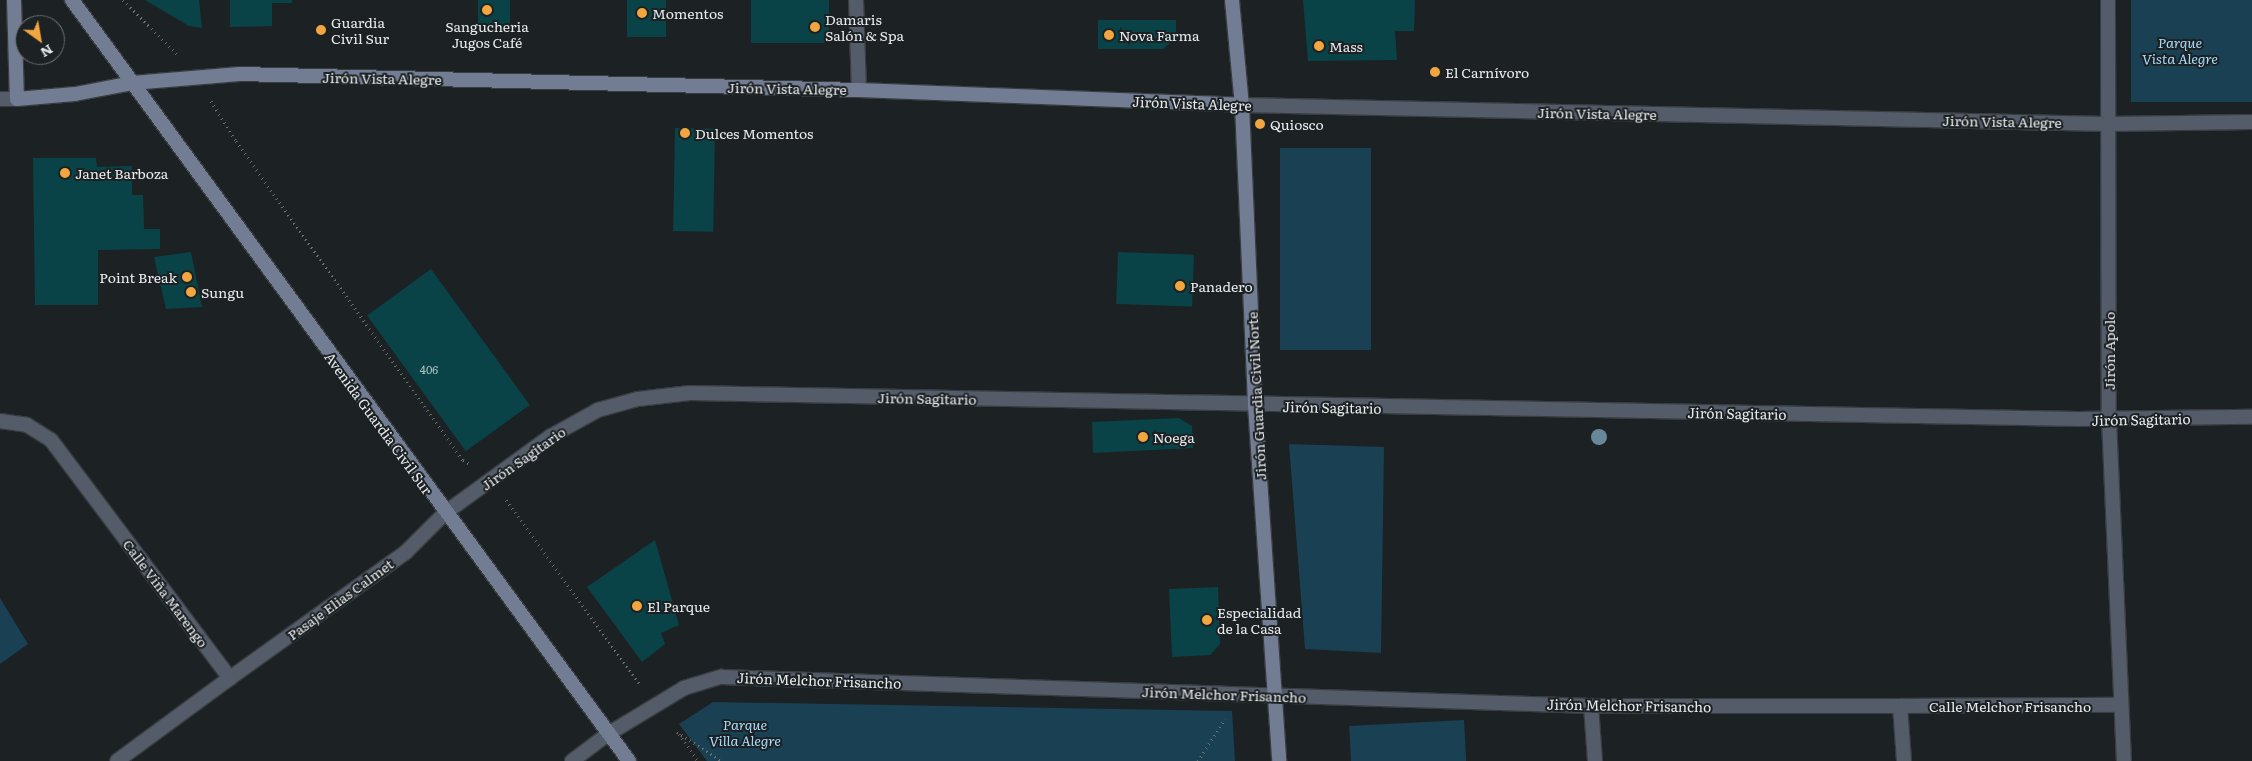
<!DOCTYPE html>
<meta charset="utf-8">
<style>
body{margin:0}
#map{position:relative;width:2252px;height:761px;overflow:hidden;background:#1c2124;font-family:Literata,serif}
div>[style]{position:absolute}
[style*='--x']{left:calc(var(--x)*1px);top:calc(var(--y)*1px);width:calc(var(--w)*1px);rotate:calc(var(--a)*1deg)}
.green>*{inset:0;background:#1a4053;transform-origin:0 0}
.building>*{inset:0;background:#0a4347;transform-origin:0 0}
.path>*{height:3px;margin-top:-1.5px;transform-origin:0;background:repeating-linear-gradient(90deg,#6a6e70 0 1px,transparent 0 5px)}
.roads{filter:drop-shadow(1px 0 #393d40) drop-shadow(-1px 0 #393d40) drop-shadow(0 1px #393d40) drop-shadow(0 -1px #393d40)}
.pedestrian>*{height:14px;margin:-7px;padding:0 7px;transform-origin:7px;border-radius:7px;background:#545b69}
.minor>*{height:14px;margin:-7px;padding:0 7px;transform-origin:7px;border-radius:7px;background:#545b69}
.secondary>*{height:14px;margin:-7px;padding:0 7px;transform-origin:7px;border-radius:7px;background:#727c93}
.trees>*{width:16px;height:16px;margin:-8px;border-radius:50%;background:#688799}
.dots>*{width:14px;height:14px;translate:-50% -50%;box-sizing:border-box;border:2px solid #1c2124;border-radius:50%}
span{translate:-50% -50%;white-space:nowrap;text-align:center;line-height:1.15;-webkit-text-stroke:4px #1c2124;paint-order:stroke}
.number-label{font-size:11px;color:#b0c1c4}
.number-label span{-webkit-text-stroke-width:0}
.poi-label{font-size:14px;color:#e8ebed}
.left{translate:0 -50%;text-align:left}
.right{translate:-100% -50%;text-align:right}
.park-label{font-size:14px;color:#a7dbf9;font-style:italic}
.street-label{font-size:14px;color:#e8ebed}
.north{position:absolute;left:15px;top:15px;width:50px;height:50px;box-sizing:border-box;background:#1c2124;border:1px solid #6e7274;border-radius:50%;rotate:148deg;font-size:14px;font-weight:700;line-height:20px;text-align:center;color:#e8ebed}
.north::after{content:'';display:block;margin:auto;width:18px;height:22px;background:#f1a63f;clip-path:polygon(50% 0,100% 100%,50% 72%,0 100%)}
</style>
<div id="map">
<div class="green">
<div style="left:2131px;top:0;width:121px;height:102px"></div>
<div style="left:1280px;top:148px;width:91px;height:202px"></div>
<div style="clip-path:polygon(1289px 444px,1384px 447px,1381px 653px,1305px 649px)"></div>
<div style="clip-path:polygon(0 598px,28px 644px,0 664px)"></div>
<div style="clip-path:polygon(713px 702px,1232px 711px,1235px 761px,707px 761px,679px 724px)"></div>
<div style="left:1464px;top:720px;width:41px;height:115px;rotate:87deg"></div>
</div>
<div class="building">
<div style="clip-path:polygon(145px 0,199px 0,202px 28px,189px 26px)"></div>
<div style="clip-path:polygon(230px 0,292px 0,292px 3px,272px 3px,272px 26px,230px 27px)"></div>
<div style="left:478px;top:0;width:32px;height:34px"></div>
<div style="left:627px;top:0;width:39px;height:37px"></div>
<div style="left:751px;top:0;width:78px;height:43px"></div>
<div style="clip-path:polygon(1303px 0,1415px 0,1414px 31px,1395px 31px,1397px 60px,1308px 61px)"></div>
<div style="clip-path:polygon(1098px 20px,1176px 20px,1176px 38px,1163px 49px,1098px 49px)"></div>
<div style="left:675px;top:128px;width:40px;height:103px;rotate:1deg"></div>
<div style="clip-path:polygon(33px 158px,96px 158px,97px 167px,132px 166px,132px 195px,143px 195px,144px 229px,160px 229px,160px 249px,98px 250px,98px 305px,35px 305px)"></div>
<div style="clip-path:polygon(191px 252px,202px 307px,166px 309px,154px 257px)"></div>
<div style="left:1118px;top:252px;width:76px;height:52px;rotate:2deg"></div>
<div style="left:431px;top:269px;width:168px;height:79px;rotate:54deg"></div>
<div style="clip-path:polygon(1179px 418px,1192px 426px,1193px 448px,1093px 453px,1092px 422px)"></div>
<div style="clip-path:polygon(655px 540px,679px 625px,661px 633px,665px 644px,642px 662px,587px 587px)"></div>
<div style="clip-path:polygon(1218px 587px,1220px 644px,1210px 655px,1172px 657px,1169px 589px)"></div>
</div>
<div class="path">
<div style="--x:123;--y:0;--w:76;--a:45"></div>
<div style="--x:211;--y:101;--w:47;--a:58"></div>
<div style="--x:236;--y:141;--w:392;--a:54.6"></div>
<div style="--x:463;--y:460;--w:8;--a:30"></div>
<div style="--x:506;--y:500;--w:226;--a:54"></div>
<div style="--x:677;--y:732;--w:54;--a:32.8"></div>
<div style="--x:679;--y:734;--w:33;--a:55"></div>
<div style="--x:1198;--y:761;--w:50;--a:-57.3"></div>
</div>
<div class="roads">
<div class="pedestrian">
<div style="--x:230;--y:678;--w:216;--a:-35.6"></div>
<div style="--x:406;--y:552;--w:55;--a:-45"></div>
<div style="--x:1900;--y:706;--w:221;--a:-0.3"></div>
</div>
<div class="minor">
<div style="--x:856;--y:0;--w:90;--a:88.1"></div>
<div style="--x:2108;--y:0;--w:419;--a:89.9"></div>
<div style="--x:2109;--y:419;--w:342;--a:87.5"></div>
<div style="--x:0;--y:99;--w:17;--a:0"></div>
<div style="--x:1242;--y:105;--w:865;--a:1.26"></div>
<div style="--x:2107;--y:124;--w:145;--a:-0.8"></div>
<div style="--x:0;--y:421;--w:27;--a:8"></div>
<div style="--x:27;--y:425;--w:28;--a:32"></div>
<div style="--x:51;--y:440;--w:298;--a:53.1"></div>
<div style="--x:230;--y:678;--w:140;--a:143.7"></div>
<div style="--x:445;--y:513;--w:131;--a:-36"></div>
<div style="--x:551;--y:436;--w:54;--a:-29"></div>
<div style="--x:598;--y:410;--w:41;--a:-15.4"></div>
<div style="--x:638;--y:399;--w:52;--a:-6.6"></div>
<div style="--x:690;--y:393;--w:1388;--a:1.07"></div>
<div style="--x:2078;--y:419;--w:174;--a:-0.7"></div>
<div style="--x:1591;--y:706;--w:55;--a:85.8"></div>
<div style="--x:572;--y:761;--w:45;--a:-36.9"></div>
<div style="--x:608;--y:734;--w:89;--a:-31.2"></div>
<div style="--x:684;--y:688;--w:39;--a:-17"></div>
<div style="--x:721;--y:677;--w:870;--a:1.91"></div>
<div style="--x:1591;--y:706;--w:309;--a:0"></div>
<div style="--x:1900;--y:706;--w:55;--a:85.8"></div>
</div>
<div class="secondary">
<div style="--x:14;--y:0;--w:99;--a:88.3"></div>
<div style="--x:17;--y:99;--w:58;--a:-4.9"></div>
<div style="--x:75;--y:94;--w:58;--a:-10.9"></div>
<div style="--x:132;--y:83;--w:108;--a:-4.8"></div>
<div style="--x:240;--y:74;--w:619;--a:1.48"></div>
<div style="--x:859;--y:90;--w:383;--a:2.2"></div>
<div style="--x:72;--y:0;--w:943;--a:53.8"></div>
<div style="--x:1232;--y:0;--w:105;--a:84.6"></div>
<div style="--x:1242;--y:105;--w:300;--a:87.5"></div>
<div style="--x:1255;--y:405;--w:357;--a:86.1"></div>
</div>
</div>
<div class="trees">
<div style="left:1599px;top:437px"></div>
</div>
<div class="dots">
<div style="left:487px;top:10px;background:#f1a63f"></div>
<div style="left:642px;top:13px;background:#f1a63f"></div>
<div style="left:815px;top:27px;background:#f1a63f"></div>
<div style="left:321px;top:30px;background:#f1a63f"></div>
<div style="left:1109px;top:35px;background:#f1a63f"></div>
<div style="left:1319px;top:46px;background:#f1a63f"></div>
<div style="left:1435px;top:72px;background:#f1a63f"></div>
<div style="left:1260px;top:124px;background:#f1a63f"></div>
<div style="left:685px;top:133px;background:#f1a63f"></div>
<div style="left:65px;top:173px;background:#f1a63f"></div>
<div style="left:187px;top:277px;background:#f1a63f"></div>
<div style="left:1180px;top:286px;background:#f1a63f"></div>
<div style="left:191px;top:292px;background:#f1a63f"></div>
<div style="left:1143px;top:437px;background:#f1a63f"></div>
<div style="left:637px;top:606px;background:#f1a63f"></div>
<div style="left:1207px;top:620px;background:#f1a63f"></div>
</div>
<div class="number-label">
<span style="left:429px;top:369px">406</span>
</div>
<div class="poi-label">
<span class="left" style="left:652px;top:13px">Momentos</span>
<span class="left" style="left:825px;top:27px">Damaris<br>Salón &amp; Spa</span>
<span class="left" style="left:331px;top:30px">Guardia<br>Civil Sur</span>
<span style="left:487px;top:34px">Sangucheria<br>Jugos Café</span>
<span class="left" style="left:1119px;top:35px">Nova Farma</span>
<span class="left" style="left:1329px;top:46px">Mass</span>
<span class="left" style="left:1445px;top:72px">El Carnívoro</span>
<span class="left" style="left:1270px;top:124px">Quiosco</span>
<span class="left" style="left:695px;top:133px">Dulces Momentos</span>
<span class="left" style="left:75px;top:173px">Janet Barboza</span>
<span class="right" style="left:177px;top:277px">Point Break</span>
<span class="left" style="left:1190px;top:286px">Panadero</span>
<span class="left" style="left:201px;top:292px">Sungu</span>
<span class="left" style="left:1153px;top:437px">Noega</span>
<span class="left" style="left:647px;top:606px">El Parque</span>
<span class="left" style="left:1217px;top:620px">Especialidad<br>de la Casa</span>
</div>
<div class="park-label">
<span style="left:2180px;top:50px">Parque<br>Vista Alegre</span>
<span style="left:745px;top:732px">Parque<br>Villa Alegre</span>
</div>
<div class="street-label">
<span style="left:382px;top:78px;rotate:1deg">Jirón Vista Alegre</span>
<span style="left:787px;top:88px;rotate:1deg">Jirón Vista Alegre</span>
<span style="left:1192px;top:103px;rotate:2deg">Jirón Vista Alegre</span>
<span style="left:1597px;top:113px;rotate:1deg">Jirón Vista Alegre</span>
<span style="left:2002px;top:121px;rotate:1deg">Jirón Vista Alegre</span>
<span style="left:2109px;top:351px;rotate:-90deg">Jirón Apolo</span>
<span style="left:1256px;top:396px;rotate:-93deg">Jirón Guardia Civil Norte</span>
<span style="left:927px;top:398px;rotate:1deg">Jirón Sagitario</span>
<span style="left:1332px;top:407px;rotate:1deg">Jirón Sagitario</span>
<span style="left:1737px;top:413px;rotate:1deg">Jirón Sagitario</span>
<span style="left:2141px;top:419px;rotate:-1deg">Jirón Sagitario</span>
<span style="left:379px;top:423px;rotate:54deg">Avenida Guardia Civil Sur</span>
<span style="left:523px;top:458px;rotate:-35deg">Jirón Sagitario</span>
<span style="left:166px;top:593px;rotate:53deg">Calle Viña Marengo</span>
<span style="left:340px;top:599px;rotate:-36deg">Pasaje Elias Calmet</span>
<span style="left:819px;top:680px;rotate:2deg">Jirón Melchor Frisancho</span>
<span style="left:1224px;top:694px;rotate:2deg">Jirón Melchor Frisancho</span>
<span style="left:1629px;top:705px;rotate:1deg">Jirón Melchor Frisancho</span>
<span style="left:2010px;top:706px">Calle Melchor Frisancho</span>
</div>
<div class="north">N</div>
</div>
